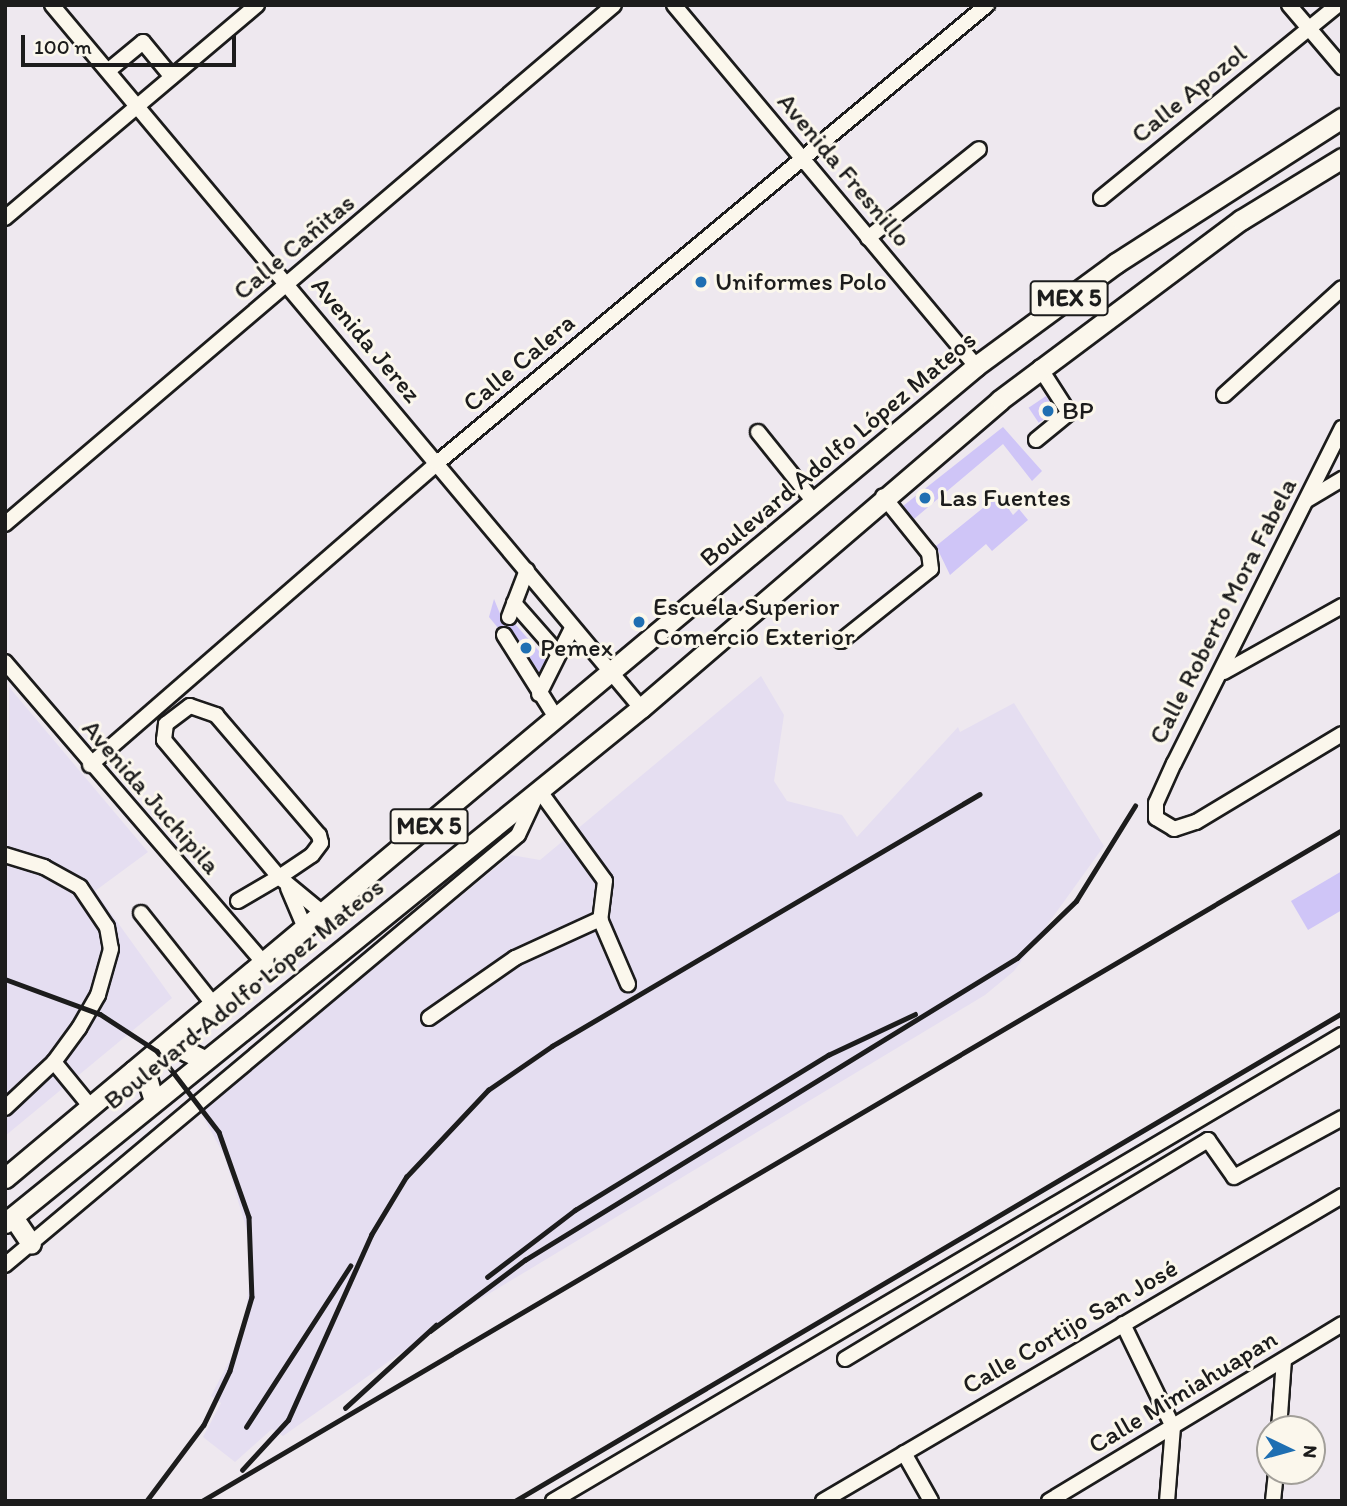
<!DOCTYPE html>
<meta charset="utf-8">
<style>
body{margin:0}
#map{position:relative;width:1347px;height:1506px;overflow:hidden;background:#eee8ef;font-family:Itim,sans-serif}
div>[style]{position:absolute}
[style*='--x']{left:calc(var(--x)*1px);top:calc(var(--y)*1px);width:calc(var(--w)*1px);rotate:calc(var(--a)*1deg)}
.built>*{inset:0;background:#e5def1}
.building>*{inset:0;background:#cfc5f7;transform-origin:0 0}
.roads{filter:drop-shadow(2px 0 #1c1c1c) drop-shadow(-2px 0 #1c1c1c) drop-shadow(0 2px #1c1c1c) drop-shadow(0 -2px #1c1c1c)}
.minor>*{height:14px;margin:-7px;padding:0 7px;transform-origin:7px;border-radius:7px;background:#fbf7ec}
.major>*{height:19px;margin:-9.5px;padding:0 9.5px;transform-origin:9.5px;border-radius:9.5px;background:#fbf7ec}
.rail>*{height:4.5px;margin:-2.25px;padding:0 2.25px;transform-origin:2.25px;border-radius:2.25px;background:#1c1c1c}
.dots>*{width:19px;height:19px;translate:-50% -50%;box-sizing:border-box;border:4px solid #fbf7ec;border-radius:50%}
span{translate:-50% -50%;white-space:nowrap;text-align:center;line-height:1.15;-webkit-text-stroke:6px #fbf7ec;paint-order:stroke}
.shield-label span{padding:2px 5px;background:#fbf7ec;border:2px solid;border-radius:5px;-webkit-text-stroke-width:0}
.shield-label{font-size:24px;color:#1c1c1c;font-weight:700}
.street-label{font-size:26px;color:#1c1c1c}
.poi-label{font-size:26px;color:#1c1c1c}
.left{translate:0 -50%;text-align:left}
.frame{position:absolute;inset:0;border:7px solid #1c1c1c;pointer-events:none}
.north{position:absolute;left:1256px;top:1415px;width:70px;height:70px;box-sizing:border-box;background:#fbf7ec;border:2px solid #a29f99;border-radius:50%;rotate:95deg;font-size:19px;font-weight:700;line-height:28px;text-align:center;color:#1c1c1c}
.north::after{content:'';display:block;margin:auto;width:24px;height:32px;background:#1f6fb2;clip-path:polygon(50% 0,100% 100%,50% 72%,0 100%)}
.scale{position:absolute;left:21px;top:35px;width:215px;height:32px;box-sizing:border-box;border:4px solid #1c1c1c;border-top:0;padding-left:9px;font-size:21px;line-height:24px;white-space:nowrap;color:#1c1c1c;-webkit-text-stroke:5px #fbf7ec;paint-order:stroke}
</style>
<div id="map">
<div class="built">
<div style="clip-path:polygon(761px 676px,784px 715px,774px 781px,787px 801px,842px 815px,857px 837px,958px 727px,960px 732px,1014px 703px,1104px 846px,1014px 971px,985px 995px,462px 1310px,283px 1436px,272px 1429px,235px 1462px,203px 1437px,221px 1403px,211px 1396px,232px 1356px,246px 1312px,251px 1267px,246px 1227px,224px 1155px,200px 1111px,511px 855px,540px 860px)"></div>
<div style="clip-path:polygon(9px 687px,148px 852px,95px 891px,172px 998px,5px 1136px)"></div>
</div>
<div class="building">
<div style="left:1046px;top:396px;width:18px;height:21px;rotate:56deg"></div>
<div style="clip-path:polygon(1003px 427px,1042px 471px,1032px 481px,1003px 444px,914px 519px,903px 506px)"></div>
<div style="clip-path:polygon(999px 495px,1013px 515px,1019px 509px,1028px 520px,992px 551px,986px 544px,950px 575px,936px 546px)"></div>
<div style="clip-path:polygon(494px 599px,505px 626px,498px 628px,489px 617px)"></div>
<div style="clip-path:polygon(515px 624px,546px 659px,539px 672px,508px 626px)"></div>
<div style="clip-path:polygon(1342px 871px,1342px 910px,1308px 930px,1291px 901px)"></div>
</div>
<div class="roads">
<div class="minor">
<div style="--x:52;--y:5;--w:917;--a:50.04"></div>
<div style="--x:674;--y:5;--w:471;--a:50.1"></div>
<div style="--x:1289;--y:5;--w:82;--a:49.5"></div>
<div style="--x:109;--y:70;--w:44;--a:-39.5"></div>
<div style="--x:143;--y:42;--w:45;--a:50.4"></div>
<div style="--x:1101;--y:198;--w:306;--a:-39.2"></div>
<div style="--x:5;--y:218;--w:330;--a:-40.2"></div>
<div style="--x:868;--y:238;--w:142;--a:-38.7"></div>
<div style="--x:1224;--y:395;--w:159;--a:-42.2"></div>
<div style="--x:1342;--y:428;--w:375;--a:116.6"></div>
<div style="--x:1174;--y:763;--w:44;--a:114.2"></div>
<div style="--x:1156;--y:803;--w:15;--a:90"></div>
<div style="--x:1156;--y:818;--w:21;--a:31"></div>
<div style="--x:1174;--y:829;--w:23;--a:-18"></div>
<div style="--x:1196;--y:822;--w:170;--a:-31.1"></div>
<div style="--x:758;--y:432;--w:90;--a:51.3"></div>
<div style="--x:1036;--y:440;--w:43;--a:-39.3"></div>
<div style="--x:1069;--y:413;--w:54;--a:-122.8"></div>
<div style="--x:1307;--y:500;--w:41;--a:-31"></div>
<div style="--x:5;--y:524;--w:800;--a:-40.44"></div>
<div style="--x:514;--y:603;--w:67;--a:48.7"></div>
<div style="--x:509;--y:617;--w:50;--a:-69"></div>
<div style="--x:504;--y:635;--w:99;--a:57.8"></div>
<div style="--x:841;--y:641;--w:115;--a:-38.7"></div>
<div style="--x:931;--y:569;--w:16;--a:-97"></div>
<div style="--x:929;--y:553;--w:73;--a:-128.9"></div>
<div style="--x:5;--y:662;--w:396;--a:49.3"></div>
<div style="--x:1224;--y:672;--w:135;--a:-29.2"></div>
<div style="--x:539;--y:694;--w:74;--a:-63.4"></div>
<div style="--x:90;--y:765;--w:460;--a:-41"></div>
<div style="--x:437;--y:463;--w:716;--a:-39.79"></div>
<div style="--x:5;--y:855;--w:41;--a:17.1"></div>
<div style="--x:44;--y:867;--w:41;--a:29.1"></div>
<div style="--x:80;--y:887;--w:48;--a:56"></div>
<div style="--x:107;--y:927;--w:22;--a:80"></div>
<div style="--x:111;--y:949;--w:48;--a:105.8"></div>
<div style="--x:98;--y:995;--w:38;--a:120"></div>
<div style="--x:79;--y:1028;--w:42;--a:126.3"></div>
<div style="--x:54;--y:1062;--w:67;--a:136.8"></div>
<div style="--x:288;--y:888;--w:43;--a:67"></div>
<div style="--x:238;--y:901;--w:48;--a:-30.3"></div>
<div style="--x:279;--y:877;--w:179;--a:-130"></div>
<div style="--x:164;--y:740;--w:16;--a:-83"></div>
<div style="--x:166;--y:724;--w:30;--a:-37"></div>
<div style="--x:190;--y:706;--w:28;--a:19"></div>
<div style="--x:216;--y:715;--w:158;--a:49.4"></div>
<div style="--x:319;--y:835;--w:8;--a:76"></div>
<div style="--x:321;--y:843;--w:15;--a:127"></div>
<div style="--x:312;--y:855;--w:40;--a:146"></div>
<div style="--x:279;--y:877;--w:58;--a:39.4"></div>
<div style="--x:141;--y:913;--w:116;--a:51.6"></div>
<div style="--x:429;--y:1018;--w:105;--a:-34.9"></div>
<div style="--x:515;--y:958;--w:94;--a:-24.6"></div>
<div style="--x:600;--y:919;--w:71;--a:66.7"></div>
<div style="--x:54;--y:1062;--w:57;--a:50.7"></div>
<div style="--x:5;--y:1265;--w:669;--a:-39.97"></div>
<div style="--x:518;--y:835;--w:50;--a:-65"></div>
<div style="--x:539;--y:790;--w:112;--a:54"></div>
<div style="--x:605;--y:881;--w:38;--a:97"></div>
<div style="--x:1123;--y:1324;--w:114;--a:64.1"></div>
<div style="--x:1173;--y:1427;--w:74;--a:94.6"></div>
<div style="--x:845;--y:1359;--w:424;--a:-31.1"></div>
<div style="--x:1208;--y:1140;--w:45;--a:54.9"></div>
<div style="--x:1234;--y:1177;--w:123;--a:-28.6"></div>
<div style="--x:1279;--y:1429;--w:69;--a:-85.9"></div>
<div style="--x:904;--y:1453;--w:55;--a:60.6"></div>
<div style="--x:553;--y:1501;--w:916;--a:-30.57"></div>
<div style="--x:823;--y:1501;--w:602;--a:-30.44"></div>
<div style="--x:1049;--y:1501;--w:342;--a:-31.1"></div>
<div style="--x:1273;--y:1501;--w:30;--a:-84"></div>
</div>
<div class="major">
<div style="--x:180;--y:1032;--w:20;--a:72"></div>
<div style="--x:186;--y:1051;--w:20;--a:27"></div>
<div style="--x:133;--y:1071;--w:19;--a:36"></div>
<div style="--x:148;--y:1082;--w:20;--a:72"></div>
<div style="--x:5;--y:1178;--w:1266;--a:-39.9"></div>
<div style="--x:976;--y:366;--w:174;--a:-36.3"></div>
<div style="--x:1116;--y:263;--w:269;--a:-32.7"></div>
<div style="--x:13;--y:1217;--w:32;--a:56"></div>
<div style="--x:5;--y:1223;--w:818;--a:-39"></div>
<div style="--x:641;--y:708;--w:473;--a:-40.6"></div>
<div style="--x:1000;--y:400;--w:301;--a:-36.8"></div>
<div style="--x:1241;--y:220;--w:119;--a:-31.5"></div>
</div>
</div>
<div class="rail">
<div style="--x:5;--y:979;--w:101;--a:20.2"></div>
<div style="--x:100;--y:1014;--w:68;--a:33"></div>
<div style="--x:157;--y:1051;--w:102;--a:52.6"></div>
<div style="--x:219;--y:1132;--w:90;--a:70.6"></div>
<div style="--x:249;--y:1217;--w:80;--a:87.9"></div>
<div style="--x:252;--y:1297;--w:77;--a:106.6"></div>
<div style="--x:230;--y:1371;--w:60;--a:115.7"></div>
<div style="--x:204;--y:1425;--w:95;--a:126.9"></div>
<div style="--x:487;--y:1277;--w:111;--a:-37.3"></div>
<div style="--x:575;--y:1210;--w:297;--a:-31.5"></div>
<div style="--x:828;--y:1055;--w:96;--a:-25.2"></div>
<div style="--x:430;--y:1331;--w:119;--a:-36.8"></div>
<div style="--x:525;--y:1260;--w:577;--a:-31.54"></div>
<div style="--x:1017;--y:958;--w:82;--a:-44"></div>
<div style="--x:1076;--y:901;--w:112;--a:-58.2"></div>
<div style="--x:345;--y:1408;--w:123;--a:-42.4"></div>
<div style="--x:246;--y:1427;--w:192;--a:-57.1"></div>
<div style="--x:242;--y:1470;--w:68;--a:-47.4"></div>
<div style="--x:288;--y:1420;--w:203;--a:-65.8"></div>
<div style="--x:371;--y:1235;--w:68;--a:-58.9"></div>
<div style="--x:406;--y:1177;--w:120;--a:-46.7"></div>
<div style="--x:488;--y:1090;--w:78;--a:-34.5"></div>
<div style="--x:552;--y:1046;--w:496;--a:-30.5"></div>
<div style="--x:202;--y:1501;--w:1323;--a:-30.48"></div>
<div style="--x:515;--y:1501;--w:960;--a:-30.54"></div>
</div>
<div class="dots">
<div style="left:701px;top:282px;background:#1f6fb2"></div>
<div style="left:1048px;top:411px;background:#1f6fb2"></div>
<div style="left:925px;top:498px;background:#1f6fb2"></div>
<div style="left:639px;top:622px;background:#1f6fb2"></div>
<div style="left:526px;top:648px;background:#1f6fb2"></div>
</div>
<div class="shield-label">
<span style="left:1069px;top:298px">MEX 5</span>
<span style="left:429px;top:826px">MEX 5</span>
</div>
<div class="street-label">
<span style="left:1189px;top:94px;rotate:-39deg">Calle Apozol</span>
<span style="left:844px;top:170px;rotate:50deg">Avenida Fresnillo</span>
<span style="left:294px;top:247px;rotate:-40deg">Calle Cañitas</span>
<span style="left:366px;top:340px;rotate:50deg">Avenida Jerez</span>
<span style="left:519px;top:363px;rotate:-40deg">Calle Calera</span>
<span style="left:838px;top:449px;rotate:-40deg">Boulevard Adolfo López Mateos</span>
<span style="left:1223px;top:611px;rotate:-63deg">Calle Roberto Mora Fabela</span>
<span style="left:151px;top:797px;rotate:49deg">Avenida Juchipila</span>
<span style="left:244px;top:994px;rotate:-39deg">Boulevard Adolfo López Mateos</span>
<span style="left:1070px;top:1327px;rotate:-30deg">Calle Cortijo San José</span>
<span style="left:1183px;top:1392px;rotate:-31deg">Calle Mimiahuapan</span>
</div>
<div class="poi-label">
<span class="left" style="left:715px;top:282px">Uniformes Polo</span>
<span class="left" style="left:1062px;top:411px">BP</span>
<span class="left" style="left:939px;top:498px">Las Fuentes</span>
<span class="left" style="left:653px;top:622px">Escuela Superior<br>Comercio Exterior</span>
<span class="left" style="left:540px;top:648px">Pemex</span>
</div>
<div class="frame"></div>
<div class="north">N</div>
<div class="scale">100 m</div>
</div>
